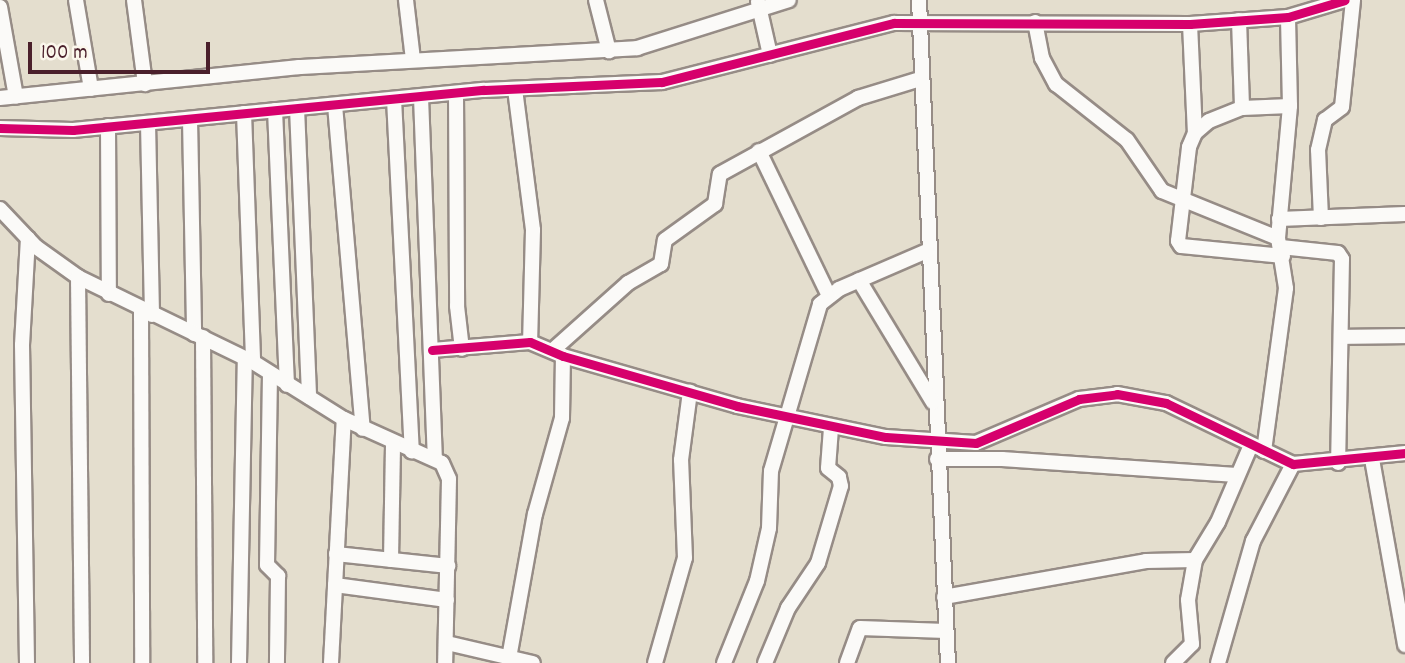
<!DOCTYPE html>
<style>
body{margin:0}
#map{position:relative;width:1405px;height:663px;overflow:hidden;background:#e4dece;font-family:Dekko,sans-serif}
div>[style]{position:absolute}
[style*='--x']{left:calc(var(--x)*1px);top:calc(var(--y)*1px);width:calc(var(--w)*1px);rotate:calc(var(--a)*1deg)}
.roads{filter:drop-shadow(2px 0 #968c86) drop-shadow(-2px 0 #968c86) drop-shadow(0 2px #968c86) drop-shadow(0 -2px #968c86)}
.minor>*{height:14px;margin:-7px;padding:0 7px;transform-origin:7px;border-radius:7px;background:#fbfaf8}
.cycleway>*{height:9px;margin:-4.5px;padding:0 4.5px;transform-origin:4.5px;border-radius:4.5px;background:#d6006c}
span{translate:-50% -50%;white-space:nowrap;text-align:center;line-height:1.15;-webkit-text-stroke:6px #fbf7ec;paint-order:stroke}
.scale{position:absolute;left:28px;top:42px;width:182px;height:32px;box-sizing:border-box;border:4px solid #4a1f2b;border-top:0;padding-left:9px;font-size:21px;line-height:24px;white-space:nowrap;color:#4a1f2b;-webkit-text-stroke:5px #fbf7ec;paint-order:stroke}
</style>
<div id="map">
<div class="roads">
<div class="minor">
<div style="--x:76;--y:0;--w:90;--a:80.4"></div>
<div style="--x:134;--y:0;--w:85;--a:82.5"></div>
<div style="--x:406;--y:0;--w:60;--a:83.3"></div>
<div style="--x:596;--y:0;--w:53;--a:75.7"></div>
<div style="--x:919;--y:0;--w:664;--a:87.5"></div>
<div style="--x:758;--y:2;--w:54;--a:77.2"></div>
<div style="--x:0;--y:7;--w:91;--a:79.9"></div>
<div style="--x:1239;--y:20;--w:88;--a:88"></div>
<div style="--x:1035;--y:22;--w:37;--a:79"></div>
<div style="--x:1042;--y:58;--w:30;--a:62"></div>
<div style="--x:1056;--y:84;--w:90;--a:38.3"></div>
<div style="--x:1127;--y:140;--w:62;--a:55.5"></div>
<div style="--x:1162;--y:191;--w:125;--a:22.1"></div>
<div style="--x:1190;--y:24;--w:109;--a:87.4"></div>
<div style="--x:515;--y:89;--w:142;--a:82.7"></div>
<div style="--x:533;--y:230;--w:112;--a:91.5"></div>
<div style="--x:456;--y:93;--w:213;--a:89.7"></div>
<div style="--x:457;--y:306;--w:43;--a:83.4"></div>
<div style="--x:421;--y:97;--w:362;--a:87.8"></div>
<div style="--x:0;--y:98;--w:301;--a:-5.9"></div>
<div style="--x:299;--y:67;--w:339;--a:-3.2"></div>
<div style="--x:637;--y:48;--w:159;--a:-17.5"></div>
<div style="--x:394;--y:99;--w:353;--a:87.1"></div>
<div style="--x:335;--y:105;--w:325;--a:85.1"></div>
<div style="--x:297;--y:108;--w:289;--a:87.6"></div>
<div style="--x:275;--y:110;--w:275;--a:87.5"></div>
<div style="--x:244;--y:113;--w:249;--a:87.9"></div>
<div style="--x:190;--y:119;--w:215;--a:88.9"></div>
<div style="--x:148;--y:123;--w:192;--a:88.8"></div>
<div style="--x:108;--y:126;--w:168;--a:89.7"></div>
<div style="--x:0;--y:128;--w:73;--a:1.6"></div>
<div style="--x:73;--y:130;--w:413;--a:-5.6"></div>
<div style="--x:484;--y:90;--w:178;--a:-2.6"></div>
<div style="--x:662;--y:82;--w:239;--a:-14.3"></div>
<div style="--x:894;--y:23;--w:296;--a:0.2"></div>
<div style="--x:1190;--y:24;--w:98;--a:-4.1"></div>
<div style="--x:1288;--y:17;--w:59;--a:-16.6"></div>
<div style="--x:759;--y:151;--w:161;--a:64.2"></div>
<div style="--x:0;--y:209;--w:52;--a:46.5"></div>
<div style="--x:36;--y:247;--w:52;--a:35.5"></div>
<div style="--x:78;--y:277;--w:195;--a:25.9"></div>
<div style="--x:253;--y:362;--w:107;--a:32.1"></div>
<div style="--x:344;--y:419;--w:107;--a:24.2"></div>
<div style="--x:442;--y:463;--w:17;--a:66"></div>
<div style="--x:449;--y:479;--w:184;--a:91.2"></div>
<div style="--x:1321;--y:218;--w:68;--a:-92.5"></div>
<div style="--x:1318;--y:150;--w:31;--a:-77"></div>
<div style="--x:1325;--y:120;--w:21;--a:-37"></div>
<div style="--x:1342;--y:107;--w:108;--a:-84.1"></div>
<div style="--x:1279;--y:219;--w:126;--a:-2.3"></div>
<div style="--x:1281;--y:247;--w:57;--a:6"></div>
<div style="--x:1338;--y:253;--w:7;--a:56"></div>
<div style="--x:1342;--y:259;--w:204;--a:91.1"></div>
<div style="--x:1283;--y:256;--w:102;--a:-174.4"></div>
<div style="--x:1181;--y:246;--w:6;--a:-121"></div>
<div style="--x:1178;--y:241;--w:95;--a:-83.3"></div>
<div style="--x:1189;--y:147;--w:15;--a:-67"></div>
<div style="--x:1195;--y:133;--w:18;--a:-41"></div>
<div style="--x:1209;--y:121;--w:35;--a:-22"></div>
<div style="--x:1242;--y:108;--w:48;--a:-2.4"></div>
<div style="--x:78;--y:277;--w:386;--a:89.4"></div>
<div style="--x:859;--y:280;--w:143;--a:58.8"></div>
<div style="--x:141;--y:311;--w:352;--a:89.8"></div>
<div style="--x:203;--y:337;--w:326;--a:89.6"></div>
<div style="--x:1341;--y:337;--w:64;--a:-0.9"></div>
<div style="--x:432;--y:350;--w:98;--a:-4.7"></div>
<div style="--x:530;--y:342;--w:36;--a:23"></div>
<div style="--x:563;--y:356;--w:181;--a:16"></div>
<div style="--x:737;--y:406;--w:152;--a:11.8"></div>
<div style="--x:886;--y:437;--w:90;--a:3.8"></div>
<div style="--x:976;--y:443;--w:112;--a:-23.1"></div>
<div style="--x:1079;--y:399;--w:38;--a:-7"></div>
<div style="--x:1117;--y:394;--w:50;--a:10.4"></div>
<div style="--x:1166;--y:403;--w:141;--a:25.7"></div>
<div style="--x:1293;--y:464;--w:113;--a:-5.6"></div>
<div style="--x:553;--y:350;--w:101;--a:-41.8"></div>
<div style="--x:628;--y:283;--w:38;--a:-30"></div>
<div style="--x:661;--y:264;--w:24;--a:-81"></div>
<div style="--x:665;--y:240;--w:62;--a:-35.8"></div>
<div style="--x:715;--y:204;--w:30;--a:-81"></div>
<div style="--x:720;--y:174;--w:158;--a:-28.8"></div>
<div style="--x:858;--y:98;--w:65;--a:-17"></div>
<div style="--x:270;--y:374;--w:191;--a:90.9"></div>
<div style="--x:267;--y:565;--w:16;--a:45"></div>
<div style="--x:278;--y:576;--w:87;--a:90.7"></div>
<div style="--x:1264;--y:451;--w:164;--a:-82.3"></div>
<div style="--x:1286;--y:288;--w:51;--a:-99.1"></div>
<div style="--x:1278;--y:238;--w:133;--a:-84.8"></div>
<div style="--x:1290;--y:106;--w:89;--a:-91.3"></div>
<div style="--x:937;--y:459;--w:65;--a:0"></div>
<div style="--x:1002;--y:459;--w:235;--a:3.9"></div>
<div style="--x:1372;--y:459;--w:189;--a:79.9"></div>
<div style="--x:336;--y:554;--w:113;--a:6.1"></div>
<div style="--x:391;--y:560;--w:116;--a:-89"></div>
<div style="--x:335;--y:585;--w:113;--a:7.6"></div>
<div style="--x:944;--y:597;--w:205;--a:-10.1"></div>
<div style="--x:1146;--y:561;--w:49;--a:-1.2"></div>
<div style="--x:447;--y:643;--w:88;--a:13.1"></div>
<div style="--x:509;--y:658;--w:146;--a:-79.8"></div>
<div style="--x:535;--y:514;--w:100;--a:-74.3"></div>
<div style="--x:562;--y:418;--w:62;--a:-89.1"></div>
<div style="--x:27;--y:663;--w:318;--a:-90.9"></div>
<div style="--x:22;--y:345;--w:107;--a:-86.8"></div>
<div style="--x:239;--y:663;--w:305;--a:-88.9"></div>
<div style="--x:331;--y:663;--w:244;--a:-87"></div>
<div style="--x:655;--y:663;--w:109;--a:-74.1"></div>
<div style="--x:685;--y:558;--w:98;--a:-92.3"></div>
<div style="--x:681;--y:460;--w:69;--a:-82.5"></div>
<div style="--x:724;--y:663;--w:88;--a:-68.1"></div>
<div style="--x:757;--y:581;--w:54;--a:-77.2"></div>
<div style="--x:769;--y:528;--w:57;--a:-88"></div>
<div style="--x:771;--y:471;--w:174;--a:-73.6"></div>
<div style="--x:820;--y:304;--w:24;--a:-38"></div>
<div style="--x:839;--y:289;--w:96;--a:-23.4"></div>
<div style="--x:765;--y:663;--w:60;--a:-67.3"></div>
<div style="--x:788;--y:608;--w:54;--a:-56.3"></div>
<div style="--x:818;--y:563;--w:80;--a:-73.4"></div>
<div style="--x:841;--y:486;--w:9;--a:-103"></div>
<div style="--x:839;--y:477;--w:14;--a:-141"></div>
<div style="--x:828;--y:468;--w:40;--a:-85.7"></div>
<div style="--x:847;--y:663;--w:37;--a:-70"></div>
<div style="--x:860;--y:628;--w:86;--a:2"></div>
<div style="--x:1173;--y:663;--w:27;--a:-45"></div>
<div style="--x:1192;--y:644;--w:44;--a:-95.2"></div>
<div style="--x:1188;--y:600;--w:41;--a:-80.1"></div>
<div style="--x:1195;--y:560;--w:44;--a:-58.8"></div>
<div style="--x:1218;--y:522;--w:84;--a:-66.8"></div>
<div style="--x:1218;--y:663;--w:127;--a:-74"></div>
<div style="--x:1253;--y:541;--w:87;--a:-62.5"></div>
</div>
</div>
<div class="cycleway">
<div style="--x:0;--y:128;--w:73;--a:1.6"></div>
<div style="--x:73;--y:130;--w:413;--a:-5.6"></div>
<div style="--x:484;--y:90;--w:178;--a:-2.6"></div>
<div style="--x:662;--y:82;--w:239;--a:-14.3"></div>
<div style="--x:894;--y:23;--w:296;--a:0.2"></div>
<div style="--x:1190;--y:24;--w:98;--a:-4.1"></div>
<div style="--x:1288;--y:17;--w:59;--a:-16.6"></div>
<div style="--x:432;--y:350;--w:98;--a:-4.7"></div>
<div style="--x:530;--y:342;--w:36;--a:23"></div>
<div style="--x:563;--y:356;--w:181;--a:16"></div>
<div style="--x:737;--y:406;--w:152;--a:11.8"></div>
<div style="--x:886;--y:437;--w:90;--a:3.8"></div>
<div style="--x:976;--y:443;--w:112;--a:-23.1"></div>
<div style="--x:1079;--y:399;--w:38;--a:-7"></div>
<div style="--x:1117;--y:394;--w:50;--a:10.4"></div>
<div style="--x:1166;--y:403;--w:141;--a:25.7"></div>
<div style="--x:1293;--y:464;--w:113;--a:-5.6"></div>
</div>
<div class="scale">100 m</div>
</div>
